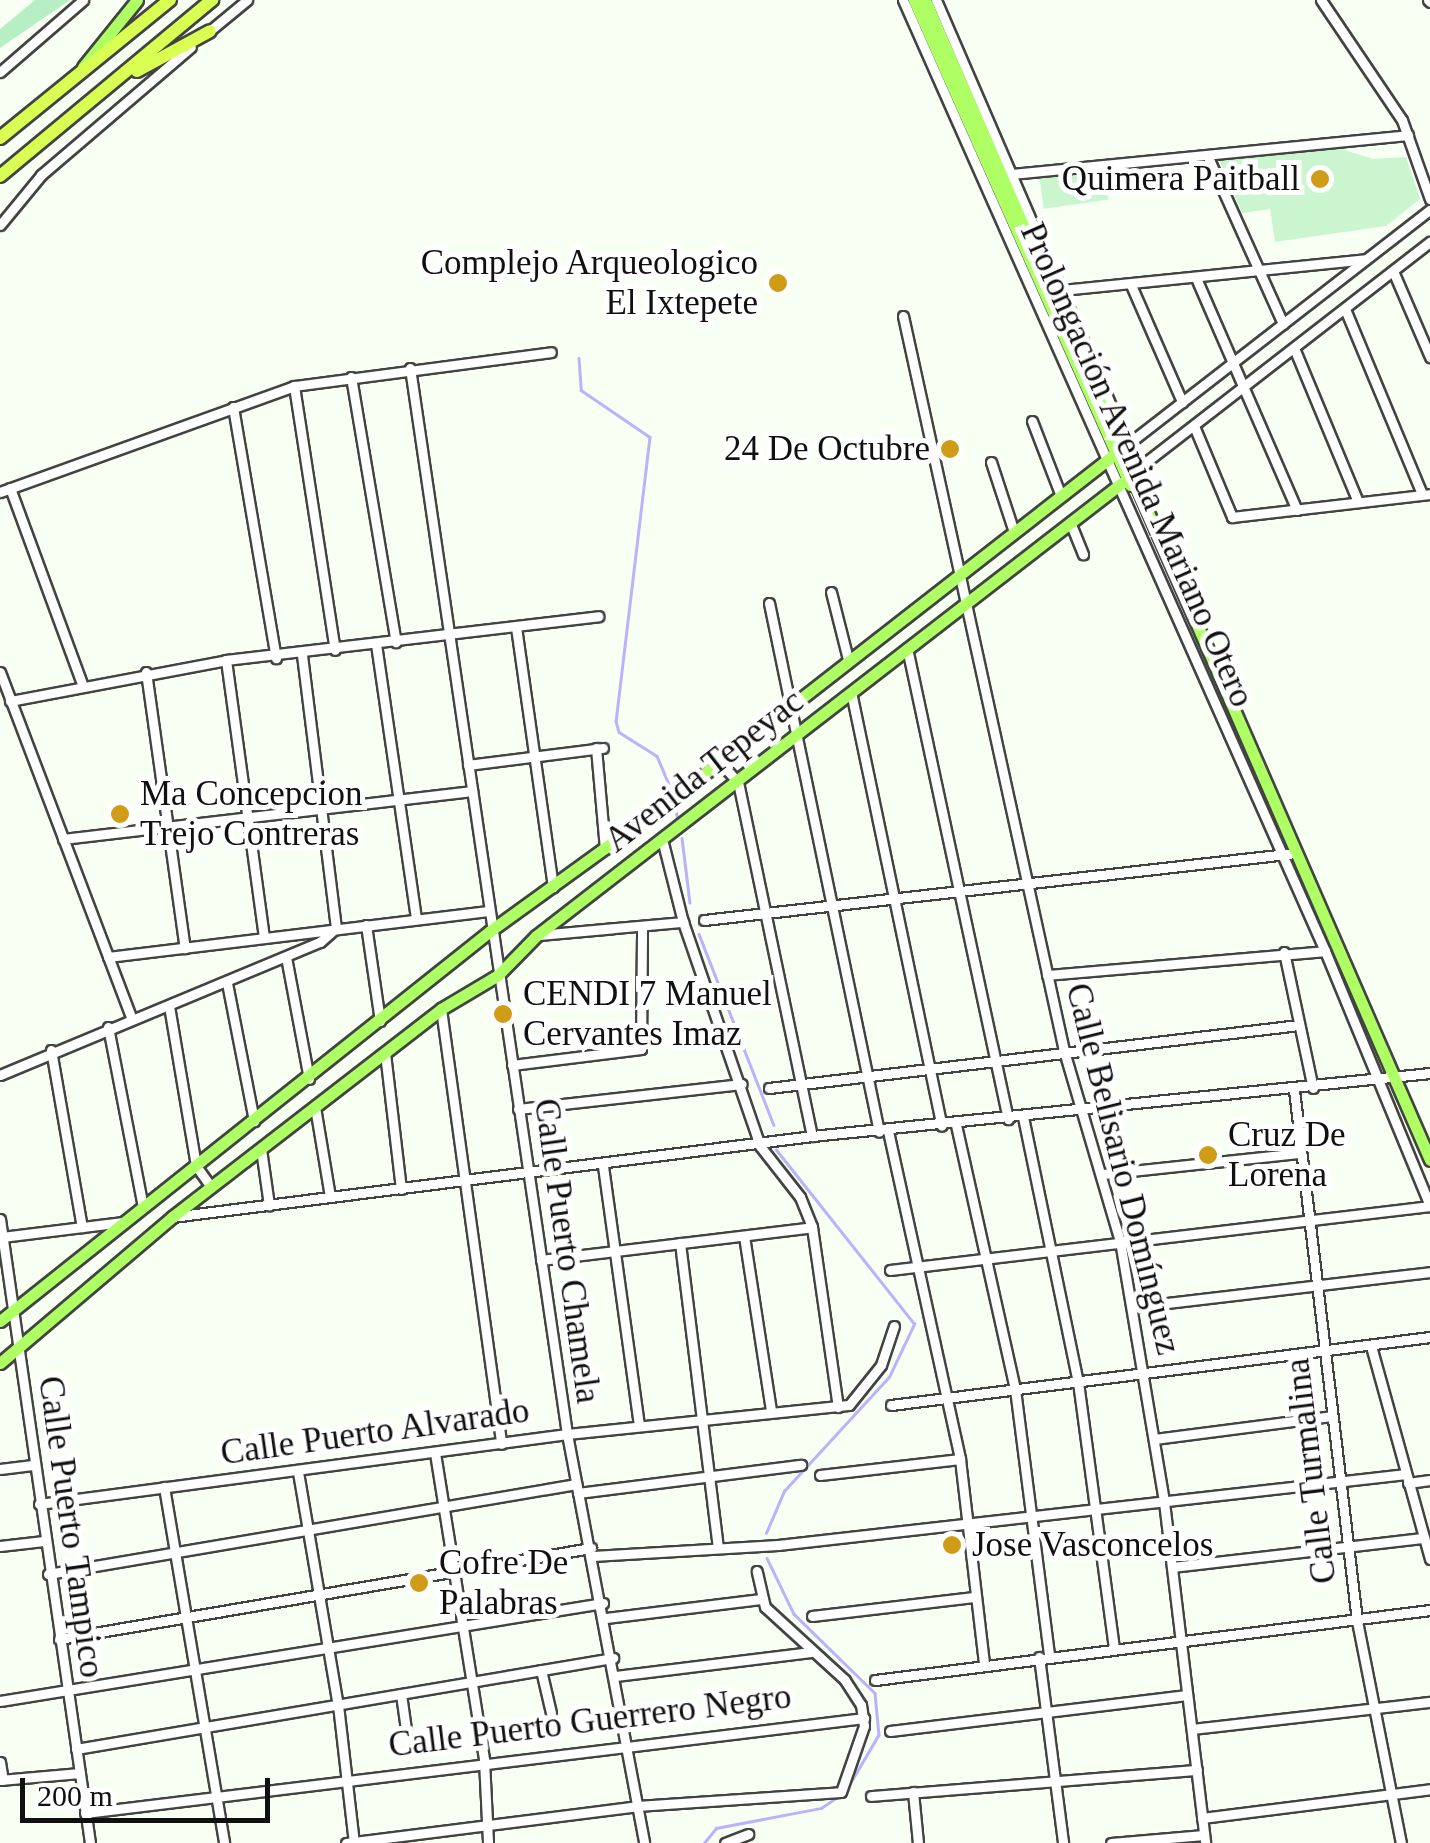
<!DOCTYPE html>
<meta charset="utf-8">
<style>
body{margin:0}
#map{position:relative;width:1430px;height:1843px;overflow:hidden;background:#f8fff3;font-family:"Times New Roman",serif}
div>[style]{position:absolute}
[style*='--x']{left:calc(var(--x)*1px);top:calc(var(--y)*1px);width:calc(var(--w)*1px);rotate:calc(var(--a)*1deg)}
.green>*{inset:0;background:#b7efc5}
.pitch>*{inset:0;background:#caf5cf;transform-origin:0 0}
.stream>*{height:2.5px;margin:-1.25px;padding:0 1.25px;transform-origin:1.25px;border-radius:1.25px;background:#bcb2fc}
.roads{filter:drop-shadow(2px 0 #434343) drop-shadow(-2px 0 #434343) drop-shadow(0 2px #434343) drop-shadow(0 -2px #434343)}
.minor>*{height:9px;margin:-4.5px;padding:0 4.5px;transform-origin:4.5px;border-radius:4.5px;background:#fff}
.major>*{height:11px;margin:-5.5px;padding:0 5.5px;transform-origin:5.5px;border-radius:5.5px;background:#aeff63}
.highway>*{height:12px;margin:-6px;padding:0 6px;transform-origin:6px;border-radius:6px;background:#d8ff51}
.dots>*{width:28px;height:28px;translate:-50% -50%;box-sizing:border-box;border:5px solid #fff;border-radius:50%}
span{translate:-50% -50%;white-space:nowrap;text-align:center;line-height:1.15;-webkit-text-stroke:10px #fff;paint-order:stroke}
.poi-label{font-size:35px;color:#101010}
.right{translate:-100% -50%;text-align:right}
.left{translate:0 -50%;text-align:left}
.street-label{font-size:35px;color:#101010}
.scale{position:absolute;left:20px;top:1778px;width:250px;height:45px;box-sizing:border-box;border:5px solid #101010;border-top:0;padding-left:12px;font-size:30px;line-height:35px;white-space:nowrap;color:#101010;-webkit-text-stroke:8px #fff;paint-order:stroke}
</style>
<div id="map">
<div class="green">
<div style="clip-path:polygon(35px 0,70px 0,0 48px,0 29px)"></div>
</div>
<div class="pitch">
<div style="clip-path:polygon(1338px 148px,1373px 159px,1406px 157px,1420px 199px,1386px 226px,1275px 242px,1270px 209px,1242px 213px,1219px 160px)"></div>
<div style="left:1104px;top:170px;width:30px;height:65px;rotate:82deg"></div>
</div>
<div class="stream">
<div style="--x:579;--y:358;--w:32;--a:86"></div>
<div style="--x:581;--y:390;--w:83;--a:34.3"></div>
<div style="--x:650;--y:437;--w:286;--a:96.8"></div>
<div style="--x:616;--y:721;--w:11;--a:75"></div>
<div style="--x:619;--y:732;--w:45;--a:32.3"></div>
<div style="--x:657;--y:756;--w:30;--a:67"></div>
<div style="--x:675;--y:803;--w:13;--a:81"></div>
<div style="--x:682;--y:838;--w:65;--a:83"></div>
<div style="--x:699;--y:934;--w:205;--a:68.6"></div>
<div style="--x:766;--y:1533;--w:46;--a:-66.8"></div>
<div style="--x:784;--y:1491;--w:155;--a:-47.4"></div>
<div style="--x:889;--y:1377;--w:59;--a:-64.7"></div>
<div style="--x:914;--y:1324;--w:222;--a:-128.4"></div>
<div style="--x:767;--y:1558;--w:62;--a:64.3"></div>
<div style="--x:794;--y:1614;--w:113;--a:44.3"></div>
<div style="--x:875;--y:1693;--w:42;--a:84.6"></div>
<div style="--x:879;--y:1735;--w:65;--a:120.5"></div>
<div style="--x:704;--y:1843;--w:19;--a:-51"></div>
<div style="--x:716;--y:1828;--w:107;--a:-10.8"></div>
<div style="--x:821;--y:1808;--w:22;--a:-34"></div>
</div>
<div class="roads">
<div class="minor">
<div style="--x:903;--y:0;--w:1040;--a:66.07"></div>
<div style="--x:1325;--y:951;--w:276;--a:67.6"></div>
<div style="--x:936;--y:0;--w:510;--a:66.65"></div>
<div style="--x:1321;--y:0;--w:145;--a:56"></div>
<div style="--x:1402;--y:120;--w:84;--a:70.5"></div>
<div style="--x:1428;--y:0;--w:3;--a:45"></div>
<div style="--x:207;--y:33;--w:52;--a:-39.5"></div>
<div style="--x:0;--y:72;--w:110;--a:-40.9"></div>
<div style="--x:1208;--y:157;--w:183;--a:65.8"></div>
<div style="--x:1011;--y:174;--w:399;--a:-5.6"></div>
<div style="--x:0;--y:225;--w:65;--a:-50.6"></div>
<div style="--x:41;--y:175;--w:197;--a:-40.5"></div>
<div style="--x:1393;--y:271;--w:94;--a:66.7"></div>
<div style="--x:1196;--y:278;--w:253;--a:66.5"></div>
<div style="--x:1131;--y:285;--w:128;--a:66.4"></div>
<div style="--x:1062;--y:290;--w:305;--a:-5.8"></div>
<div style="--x:1345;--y:309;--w:200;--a:67.4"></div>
<div style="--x:903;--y:316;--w:752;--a:77.64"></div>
<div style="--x:1064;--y:1051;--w:198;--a:73.6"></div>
<div style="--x:1120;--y:1241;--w:265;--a:80.4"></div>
<div style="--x:1164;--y:1502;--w:343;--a:83.1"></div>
<div style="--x:1294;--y:348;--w:167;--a:67.4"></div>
<div style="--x:410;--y:368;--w:1077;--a:81.62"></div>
<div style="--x:567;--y:1434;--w:416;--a:79.3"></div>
<div style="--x:351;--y:377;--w:269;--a:80.4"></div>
<div style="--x:294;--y:386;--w:267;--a:81.2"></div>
<div style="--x:233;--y:407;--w:255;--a:80.3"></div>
<div style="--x:1032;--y:421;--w:80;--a:68.9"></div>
<div style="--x:1194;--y:426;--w:99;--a:67.3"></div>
<div style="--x:1232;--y:517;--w:199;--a:-6.6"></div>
<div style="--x:1124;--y:447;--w:387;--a:-37.8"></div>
<div style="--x:991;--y:462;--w:74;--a:71.8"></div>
<div style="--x:1137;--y:469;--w:371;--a:-37.8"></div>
<div style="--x:10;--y:488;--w:209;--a:69.8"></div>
<div style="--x:0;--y:492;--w:313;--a:-19.8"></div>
<div style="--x:294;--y:386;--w:259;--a:-7.5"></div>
<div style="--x:1070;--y:522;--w:35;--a:68"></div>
<div style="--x:831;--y:592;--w:69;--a:75.8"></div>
<div style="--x:769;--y:603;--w:540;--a:78.25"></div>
<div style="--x:516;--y:627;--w:263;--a:81.9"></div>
<div style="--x:376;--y:644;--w:278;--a:81.7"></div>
<div style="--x:907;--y:648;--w:482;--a:77.9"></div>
<div style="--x:226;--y:660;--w:279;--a:82.2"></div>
<div style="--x:0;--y:672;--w:371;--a:69.2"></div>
<div style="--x:146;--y:672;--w:279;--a:82"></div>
<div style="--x:851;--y:692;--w:443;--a:78.2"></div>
<div style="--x:10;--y:701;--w:220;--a:-10.7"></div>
<div style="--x:226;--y:660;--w:375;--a:-6.7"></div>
<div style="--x:596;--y:748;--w:101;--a:84.9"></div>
<div style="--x:718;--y:760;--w:30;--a:48"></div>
<div style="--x:738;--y:782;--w:362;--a:78.2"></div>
<div style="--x:468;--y:765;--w:136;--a:-7.2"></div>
<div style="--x:63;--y:839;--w:412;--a:-6.7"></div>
<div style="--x:662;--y:839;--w:86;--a:75.8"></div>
<div style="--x:683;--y:922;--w:237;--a:71"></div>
<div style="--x:760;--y:1146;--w:65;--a:51.9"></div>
<div style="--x:800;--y:1197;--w:32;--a:68"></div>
<div style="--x:812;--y:1227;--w:182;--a:81.8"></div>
<div style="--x:704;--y:920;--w:596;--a:-6.46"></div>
<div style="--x:366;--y:925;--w:97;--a:81.7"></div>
<div style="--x:539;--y:935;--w:145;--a:-5.2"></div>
<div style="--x:1284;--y:952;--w:139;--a:78"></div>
<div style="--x:108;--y:957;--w:383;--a:-6.9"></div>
<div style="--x:286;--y:957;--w:124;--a:79.3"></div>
<div style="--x:1047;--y:975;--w:279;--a:-4.9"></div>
<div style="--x:227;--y:983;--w:141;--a:78.9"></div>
<div style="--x:169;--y:1006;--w:162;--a:80.4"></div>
<div style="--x:196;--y:1166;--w:26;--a:54"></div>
<div style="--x:441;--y:1009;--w:439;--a:82.1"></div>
<div style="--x:108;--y:1027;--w:183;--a:79"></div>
<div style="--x:51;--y:1050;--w:180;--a:80.1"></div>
<div style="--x:385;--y:1053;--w:137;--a:83.3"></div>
<div style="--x:512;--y:1065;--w:130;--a:-7.1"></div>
<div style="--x:641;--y:1049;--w:121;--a:-89.5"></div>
<div style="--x:0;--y:1075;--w:347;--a:-22.6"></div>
<div style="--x:320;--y:942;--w:21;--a:-41"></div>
<div style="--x:336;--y:928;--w:276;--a:-97.1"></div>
<div style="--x:769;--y:1088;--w:534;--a:-6.78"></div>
<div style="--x:1294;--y:1090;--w:535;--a:83.23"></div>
<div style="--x:1357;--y:1621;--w:226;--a:78.8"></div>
<div style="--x:315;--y:1107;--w:91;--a:80.5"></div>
<div style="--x:518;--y:1109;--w:225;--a:-6.4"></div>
<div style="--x:1023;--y:1117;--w:271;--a:78.3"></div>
<div style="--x:1078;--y:1382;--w:269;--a:82.3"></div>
<div style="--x:956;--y:1125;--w:271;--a:77.4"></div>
<div style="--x:1015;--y:1389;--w:269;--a:82.7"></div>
<div style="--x:888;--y:1131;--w:336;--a:77.6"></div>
<div style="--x:960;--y:1459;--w:206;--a:83.3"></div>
<div style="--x:261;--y:1149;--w:57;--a:81.9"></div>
<div style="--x:603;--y:1166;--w:261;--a:82.1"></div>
<div style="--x:1103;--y:1174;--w:199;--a:-6.1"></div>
<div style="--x:172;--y:1217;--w:645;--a:-7.21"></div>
<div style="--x:812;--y:1136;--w:621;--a:-5.82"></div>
<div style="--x:0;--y:1219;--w:630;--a:81.79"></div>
<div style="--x:744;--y:1236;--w:176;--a:81.2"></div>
<div style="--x:2;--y:1237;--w:122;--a:-7.1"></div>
<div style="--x:680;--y:1243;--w:305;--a:82.9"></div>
<div style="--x:541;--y:1260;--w:273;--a:-6.9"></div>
<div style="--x:890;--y:1270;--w:544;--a:-6.76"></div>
<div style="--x:1133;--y:1307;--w:299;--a:-6.7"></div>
<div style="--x:1371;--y:1346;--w:221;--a:74.5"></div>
<div style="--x:891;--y:1405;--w:543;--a:-7.19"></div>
<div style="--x:1155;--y:1439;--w:177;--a:-7.4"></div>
<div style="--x:435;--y:1453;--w:311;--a:80.9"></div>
<div style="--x:484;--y:1760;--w:83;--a:87.2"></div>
<div style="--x:0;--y:1469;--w:33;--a:-7"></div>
<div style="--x:298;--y:1472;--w:236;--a:80.3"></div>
<div style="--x:338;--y:1705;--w:139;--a:83.4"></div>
<div style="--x:820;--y:1475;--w:141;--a:-6.5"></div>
<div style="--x:1408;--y:1483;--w:22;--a:-8"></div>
<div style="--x:164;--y:1487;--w:361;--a:80.4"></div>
<div style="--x:578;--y:1493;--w:225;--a:-7.2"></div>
<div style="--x:39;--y:1504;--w:533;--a:-7.55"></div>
<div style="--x:567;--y:1434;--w:283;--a:-5.9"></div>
<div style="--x:849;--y:1405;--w:51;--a:-51.3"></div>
<div style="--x:881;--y:1365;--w:41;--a:-71.6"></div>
<div style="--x:0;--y:1546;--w:44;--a:-6.5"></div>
<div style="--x:593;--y:1556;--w:185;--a:-3.4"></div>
<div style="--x:778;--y:1545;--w:632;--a:-6.45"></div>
<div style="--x:1172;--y:1567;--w:254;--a:-6.6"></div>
<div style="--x:48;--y:1574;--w:536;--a:-9.67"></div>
<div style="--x:812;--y:1616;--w:163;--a:-6.7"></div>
<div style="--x:606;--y:1618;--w:156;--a:-7"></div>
<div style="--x:59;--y:1639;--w:540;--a:-9.71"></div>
<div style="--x:1039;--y:1657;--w:188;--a:82.6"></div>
<div style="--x:541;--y:1670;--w:44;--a:76.9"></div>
<div style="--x:616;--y:1676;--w:196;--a:-7"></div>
<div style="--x:875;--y:1680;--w:559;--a:-7.19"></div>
<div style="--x:401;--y:1694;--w:35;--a:82"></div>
<div style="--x:0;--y:1701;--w:611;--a:-9.23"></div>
<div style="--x:1192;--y:1729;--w:240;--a:-6.5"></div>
<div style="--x:890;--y:1731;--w:299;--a:-6.9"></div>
<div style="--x:76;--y:1749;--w:545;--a:-9.62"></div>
<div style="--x:0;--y:1762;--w:18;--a:81"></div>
<div style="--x:0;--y:1780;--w:80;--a:-5"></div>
<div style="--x:913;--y:1792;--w:51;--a:84.4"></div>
<div style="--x:871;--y:1796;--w:327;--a:-4.6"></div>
<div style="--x:85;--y:1813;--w:785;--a:-6.95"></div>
<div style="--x:1202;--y:1818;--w:230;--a:-7.2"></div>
<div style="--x:346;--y:1843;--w:293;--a:-7.2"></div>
<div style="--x:637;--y:1806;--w:204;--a:-3.9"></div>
<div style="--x:841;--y:1792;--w:70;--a:-70.8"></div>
<div style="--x:864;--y:1726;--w:21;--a:-98"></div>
<div style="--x:861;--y:1705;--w:30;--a:-123"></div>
<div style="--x:845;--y:1680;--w:108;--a:-137.6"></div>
<div style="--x:765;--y:1607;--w:37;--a:-103"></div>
<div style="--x:725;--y:1843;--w:25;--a:-21"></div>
<div style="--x:1111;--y:1843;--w:93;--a:-4.9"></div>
</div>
<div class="major">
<div style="--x:914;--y:0;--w:531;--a:65.99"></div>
<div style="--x:925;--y:0;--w:1265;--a:66.47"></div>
<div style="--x:83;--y:67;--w:86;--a:-51.1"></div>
<div style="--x:0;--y:1321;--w:626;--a:-38.52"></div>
<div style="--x:490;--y:931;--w:218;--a:-35.9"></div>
<div style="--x:667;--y:803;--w:574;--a:-37.93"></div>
<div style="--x:0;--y:1363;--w:226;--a:-40.3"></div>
<div style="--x:172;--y:1217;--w:340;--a:-37.7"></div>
<div style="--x:441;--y:1009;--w:66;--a:-30.8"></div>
<div style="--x:498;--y:975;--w:54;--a:-45.7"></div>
<div style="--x:536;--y:936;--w:753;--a:-37.72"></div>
</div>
<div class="highway">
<div style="--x:137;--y:71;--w:83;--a:-28.7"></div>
<div style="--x:0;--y:138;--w:219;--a:-39.1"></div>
<div style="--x:0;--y:176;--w:276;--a:-39.7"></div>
</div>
</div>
<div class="dots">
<div style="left:1320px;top:179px;background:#d09c18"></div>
<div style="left:778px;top:283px;background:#d09c18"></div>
<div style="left:950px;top:449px;background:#d09c18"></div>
<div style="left:120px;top:814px;background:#d09c18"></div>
<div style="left:503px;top:1014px;background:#d09c18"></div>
<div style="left:1208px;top:1155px;background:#d09c18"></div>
<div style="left:952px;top:1545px;background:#d09c18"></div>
<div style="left:419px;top:1583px;background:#d09c18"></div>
</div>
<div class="poi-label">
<span class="right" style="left:1300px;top:179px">Quimera Paitball</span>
<span class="right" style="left:758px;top:283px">Complejo Arqueologico<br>El Ixtepete</span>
<span class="right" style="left:930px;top:449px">24 De Octubre</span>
<span class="left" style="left:140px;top:814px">Ma Concepcion<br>Trejo Contreras</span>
<span class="left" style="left:523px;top:1014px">CENDI 7 Manuel<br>Cervantes Imaz</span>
<span class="left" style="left:1228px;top:1155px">Cruz De<br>Lorena</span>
<span class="left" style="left:972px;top:1545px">Jose Vasconcelos</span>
<span class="left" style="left:439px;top:1583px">Cofre De<br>Palabras</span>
</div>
<div class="street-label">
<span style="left:1137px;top:465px;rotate:66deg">Prolongación Avenida Mariano Otero</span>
<span style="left:704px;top:771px;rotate:-38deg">Avenida Tepeyac</span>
<span style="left:1123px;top:1169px;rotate:76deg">Calle Belisario Domínguez</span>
<span style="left:567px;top:1251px;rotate:82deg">Calle Puerto Chamela</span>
<span style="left:375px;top:1432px;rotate:-8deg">Calle Puerto Alvarado</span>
<span style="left:1311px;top:1471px;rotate:-97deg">Calle Turmalina</span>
<span style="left:71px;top:1527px;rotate:82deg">Calle Puerto Tampico</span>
<span style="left:590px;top:1721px;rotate:-7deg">Calle Puerto Guerrero Negro</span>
</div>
<div class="scale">200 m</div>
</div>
